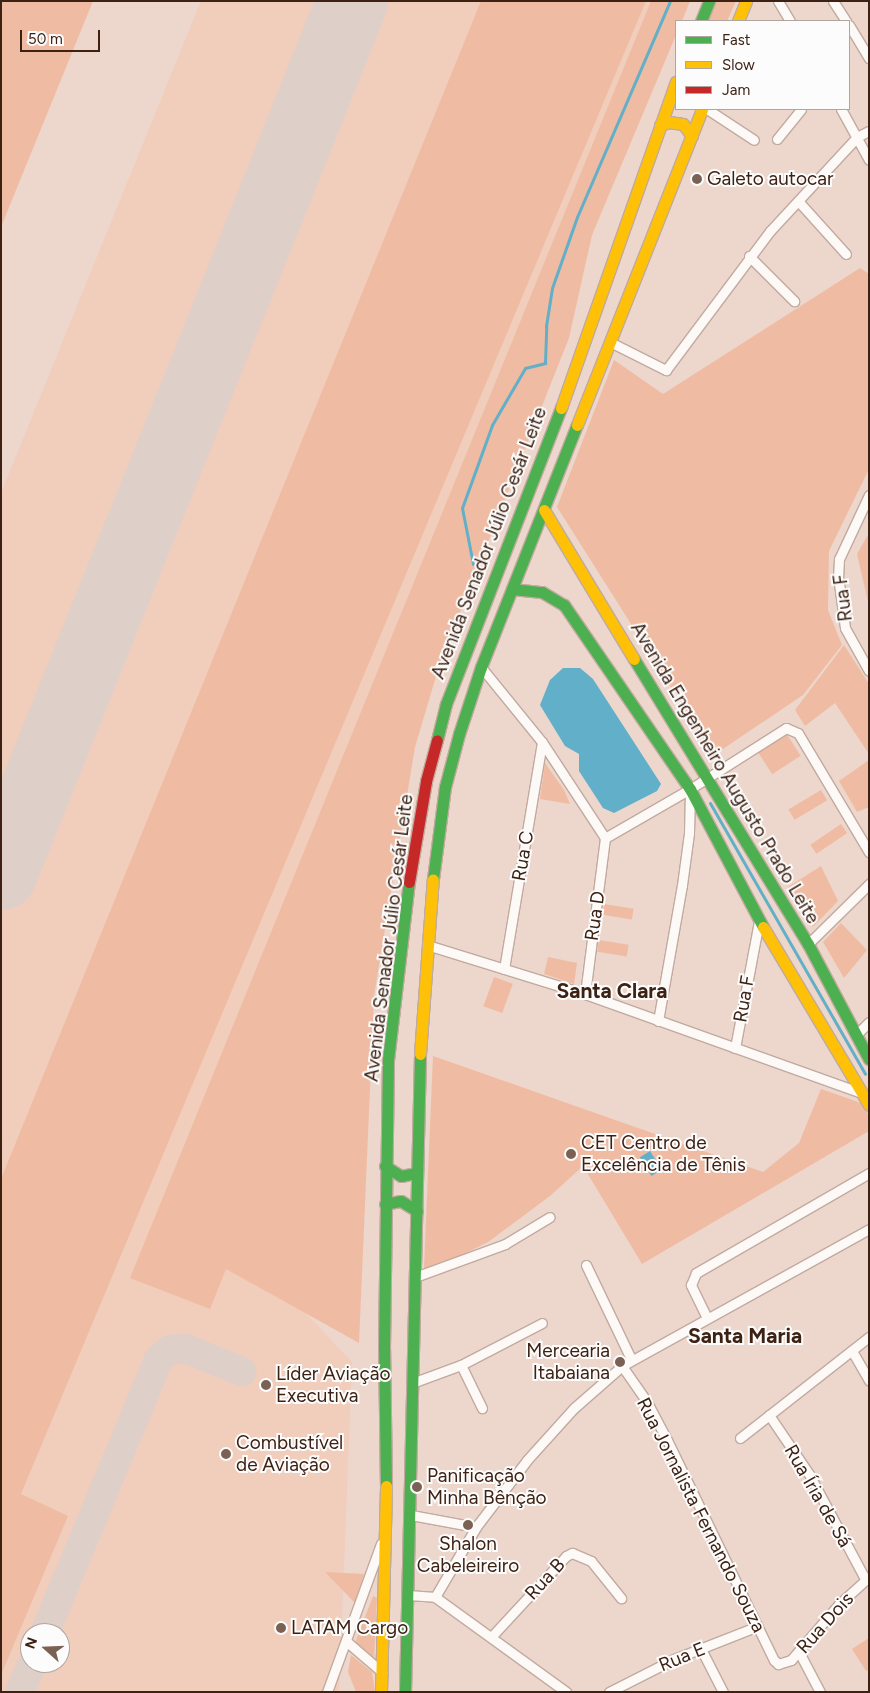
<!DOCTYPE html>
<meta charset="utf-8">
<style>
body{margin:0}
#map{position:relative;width:870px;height:1693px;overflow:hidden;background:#edd6cb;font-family:Figtree,sans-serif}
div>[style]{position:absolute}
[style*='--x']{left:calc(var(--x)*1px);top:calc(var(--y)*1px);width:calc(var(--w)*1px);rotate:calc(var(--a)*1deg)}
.built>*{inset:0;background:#f1cdbc}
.green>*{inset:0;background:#efbca3;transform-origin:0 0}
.water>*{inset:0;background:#61afc8;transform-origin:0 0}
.stream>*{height:3px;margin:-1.5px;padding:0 1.5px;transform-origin:1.5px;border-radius:1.5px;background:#61afc8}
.taxiway>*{height:29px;margin:-14.5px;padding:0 14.5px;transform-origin:14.5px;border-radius:14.5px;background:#decfc8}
.runway>*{height:71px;margin:-35.5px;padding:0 35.5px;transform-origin:35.5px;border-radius:35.5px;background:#decfc8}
.roads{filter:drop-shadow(1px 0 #c1aa9f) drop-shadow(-1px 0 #c1aa9f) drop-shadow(0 1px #c1aa9f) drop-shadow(0 -1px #c1aa9f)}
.street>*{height:9px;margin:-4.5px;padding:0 4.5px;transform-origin:4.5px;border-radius:4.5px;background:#fcf9f7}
.fast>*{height:11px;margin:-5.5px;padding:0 5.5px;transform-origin:5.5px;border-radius:5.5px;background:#4caf50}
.slow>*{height:11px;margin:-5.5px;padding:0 5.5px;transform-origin:5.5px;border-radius:5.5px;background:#ffc107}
.jam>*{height:11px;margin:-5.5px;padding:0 5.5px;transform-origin:5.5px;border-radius:5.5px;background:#c62828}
.dots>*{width:14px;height:14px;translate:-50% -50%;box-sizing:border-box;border:2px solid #fcfcfc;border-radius:50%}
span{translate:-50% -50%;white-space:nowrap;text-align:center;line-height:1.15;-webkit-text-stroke:4px #fcfcfc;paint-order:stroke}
.poi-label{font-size:19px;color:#3d2214}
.left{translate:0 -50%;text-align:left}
.right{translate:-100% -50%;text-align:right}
.street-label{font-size:19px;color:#3d2214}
.quarter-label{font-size:21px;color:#3d2214;font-weight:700}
.frame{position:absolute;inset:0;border:2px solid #3d2214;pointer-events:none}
.legend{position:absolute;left:675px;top:20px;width:175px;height:90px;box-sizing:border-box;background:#fcfcfc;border:1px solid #b0a59f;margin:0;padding:6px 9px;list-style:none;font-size:15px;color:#3d2214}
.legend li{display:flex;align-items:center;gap:10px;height:25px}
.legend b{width:25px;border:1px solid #b0a59f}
.north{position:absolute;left:20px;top:1623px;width:50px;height:50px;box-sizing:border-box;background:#fcfcfc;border:1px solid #b0a59f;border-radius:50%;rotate:290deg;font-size:14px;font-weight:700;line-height:20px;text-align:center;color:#3d2214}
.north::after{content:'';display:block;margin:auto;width:18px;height:22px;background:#7b6154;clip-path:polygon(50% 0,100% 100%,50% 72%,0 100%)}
.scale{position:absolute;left:20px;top:30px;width:80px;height:22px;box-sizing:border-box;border:2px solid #3d2214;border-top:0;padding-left:6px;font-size:15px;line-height:18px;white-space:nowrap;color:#3d2214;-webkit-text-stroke:4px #fcfcfc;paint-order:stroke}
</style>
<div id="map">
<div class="built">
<div style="clip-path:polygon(evenodd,201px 1px,681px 1px,194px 1195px,352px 1362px,339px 1692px,1px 1692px,1px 493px,201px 1px,30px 1633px,60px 1633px,60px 1663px,30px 1663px,30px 1633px)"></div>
</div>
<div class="green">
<div style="clip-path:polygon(1px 1px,93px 1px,1px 227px)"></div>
<div style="clip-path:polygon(481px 1px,646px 1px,21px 1494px,68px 1516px,1px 1675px,1px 1179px)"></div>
<div style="clip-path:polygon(651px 1px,690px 1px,682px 21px,676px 21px,676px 35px,592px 235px,569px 338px,440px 663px,415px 747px,374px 996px,359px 1343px,226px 1269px,210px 1309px,130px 1278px)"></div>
<div style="clip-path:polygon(714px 1px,736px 1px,727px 21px,706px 21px)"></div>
<div style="clip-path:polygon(860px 268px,869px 274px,869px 469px,829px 551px,828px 610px,842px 645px,803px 695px,714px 755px,557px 507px,614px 360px,663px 394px)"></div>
<div style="clip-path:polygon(869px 533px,869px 606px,857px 554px)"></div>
<div style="clip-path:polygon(844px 645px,869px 684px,869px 754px,835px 703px,805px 726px,795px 710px)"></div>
<div style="left:786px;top:733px;width:27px;height:34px;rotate:57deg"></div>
<div style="clip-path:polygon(869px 760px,869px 807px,857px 812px,839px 781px)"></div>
<div style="clip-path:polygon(545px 763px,564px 790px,570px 804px,540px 799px)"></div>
<div style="left:821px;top:790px;width:12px;height:38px;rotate:59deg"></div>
<div style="left:841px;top:824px;width:11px;height:37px;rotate:56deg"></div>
<div style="clip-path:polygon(821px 866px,838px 901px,813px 927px,788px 887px)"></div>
<div style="left:604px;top:904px;width:30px;height:11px;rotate:9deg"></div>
<div style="clip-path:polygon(841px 923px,867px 950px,844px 978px,823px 942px)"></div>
<div style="left:599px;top:940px;width:30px;height:12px;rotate:9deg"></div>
<div style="clip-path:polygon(548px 957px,577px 963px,574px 984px,544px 974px)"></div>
<div style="left:494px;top:977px;width:20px;height:31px;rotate:20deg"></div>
<div style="clip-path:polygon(433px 1056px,763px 1172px,799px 1143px,821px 1089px,861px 1103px,869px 1115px,869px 1131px,642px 1264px,583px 1166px,550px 1196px,488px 1242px,444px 1264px,424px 1268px)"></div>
<div style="clip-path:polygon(325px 1572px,364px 1574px,355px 1603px)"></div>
<div style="clip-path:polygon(373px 1596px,377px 1598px,374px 1660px,355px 1643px)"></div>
<div style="clip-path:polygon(869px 1638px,869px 1670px,866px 1671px,852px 1649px)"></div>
<div style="clip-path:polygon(351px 1655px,372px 1672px,375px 1692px,356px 1692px,348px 1672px)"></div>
</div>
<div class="water">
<div style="clip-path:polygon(563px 668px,580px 668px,593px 679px,661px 784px,657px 791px,614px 813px,603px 808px,579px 771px,579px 754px,565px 746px,540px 705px,550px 680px)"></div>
<div style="left:650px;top:1151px;width:22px;height:12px;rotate:58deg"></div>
</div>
<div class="stream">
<div style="--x:473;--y:564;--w:57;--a:-101.1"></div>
<div style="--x:462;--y:508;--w:88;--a:-70.1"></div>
<div style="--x:492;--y:425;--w:66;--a:-59.9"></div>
<div style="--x:525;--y:368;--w:21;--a:-14"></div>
<div style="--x:545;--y:363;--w:37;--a:-88"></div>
<div style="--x:546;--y:326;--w:38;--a:-81"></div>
<div style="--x:552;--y:288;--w:75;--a:-70.6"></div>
<div style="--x:577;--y:217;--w:235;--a:-66.7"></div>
<div style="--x:710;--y:803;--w:312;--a:60.2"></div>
</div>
<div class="taxiway">
<div style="--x:44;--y:1633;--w:297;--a:-67.4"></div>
<div style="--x:158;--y:1359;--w:16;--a:-40"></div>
<div style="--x:170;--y:1349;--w:15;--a:-4"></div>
<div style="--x:185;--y:1348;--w:61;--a:22.3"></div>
<div style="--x:19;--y:1692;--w:32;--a:-66"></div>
</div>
<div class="runway">
<div style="--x:1;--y:874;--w:941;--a:-68.1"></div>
</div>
<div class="roads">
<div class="street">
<div style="--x:778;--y:1;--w:23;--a:59"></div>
<div style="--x:833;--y:1;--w:24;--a:57"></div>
<div style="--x:849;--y:25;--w:39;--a:59"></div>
<div style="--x:707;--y:109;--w:56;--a:33.4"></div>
<div style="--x:841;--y:109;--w:58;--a:61.2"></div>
<div style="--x:777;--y:139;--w:38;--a:-51"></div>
<div style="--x:799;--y:202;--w:70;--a:47.9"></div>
<div style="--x:749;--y:256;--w:64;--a:45"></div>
<div style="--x:610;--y:342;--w:63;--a:26.6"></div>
<div style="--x:666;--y:370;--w:174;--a:-53.2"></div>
<div style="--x:770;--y:231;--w:128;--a:-47.2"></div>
<div style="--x:857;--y:137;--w:13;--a:-27"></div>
<div style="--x:869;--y:495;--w:71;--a:115.1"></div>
<div style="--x:839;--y:559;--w:17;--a:93"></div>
<div style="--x:838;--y:576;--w:52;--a:82.3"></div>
<div style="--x:845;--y:628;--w:49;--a:60.8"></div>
<div style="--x:481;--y:667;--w:97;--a:50.9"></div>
<div style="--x:542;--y:742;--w:115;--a:56.7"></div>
<div style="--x:605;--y:838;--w:98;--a:-30"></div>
<div style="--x:690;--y:789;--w:114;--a:-32.4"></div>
<div style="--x:786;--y:728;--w:13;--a:23"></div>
<div style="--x:798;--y:733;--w:139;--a:59.2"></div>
<div style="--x:808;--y:944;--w:86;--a:-44.5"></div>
<div style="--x:427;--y:945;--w:165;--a:17.2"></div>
<div style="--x:585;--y:994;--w:294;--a:19.7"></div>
<div style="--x:504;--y:969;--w:230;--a:-80.5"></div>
<div style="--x:585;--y:994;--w:157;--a:-82.7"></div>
<div style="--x:658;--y:1021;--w:138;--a:-80"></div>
<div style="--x:682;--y:885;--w:52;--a:-82.3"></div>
<div style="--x:689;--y:833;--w:41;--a:-88.6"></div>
<div style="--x:856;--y:1035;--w:18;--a:-45"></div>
<div style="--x:735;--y:1048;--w:129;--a:-79.3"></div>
<div style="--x:586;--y:1265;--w:104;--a:64.4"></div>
<div style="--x:415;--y:1277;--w:96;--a:-20.1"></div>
<div style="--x:505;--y:1244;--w:52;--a:-31"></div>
<div style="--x:707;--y:1318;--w:37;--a:-116"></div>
<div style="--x:691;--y:1285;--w:13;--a:-67"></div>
<div style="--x:696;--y:1273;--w:200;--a:-30"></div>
<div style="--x:852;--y:1351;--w:34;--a:60"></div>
<div style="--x:461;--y:1365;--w:48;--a:64"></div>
<div style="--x:622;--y:1366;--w:44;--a:55.2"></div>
<div style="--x:647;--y:1402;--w:43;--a:62.2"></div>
<div style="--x:667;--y:1440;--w:245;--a:64.1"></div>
<div style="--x:774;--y:1660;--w:6;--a:45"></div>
<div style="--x:778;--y:1664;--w:14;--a:-17"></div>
<div style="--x:791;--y:1660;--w:74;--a:-49.4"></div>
<div style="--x:839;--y:1604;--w:40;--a:-42"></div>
<div style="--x:412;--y:1383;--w:52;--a:-20.2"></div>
<div style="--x:461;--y:1365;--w:91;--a:-27.4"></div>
<div style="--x:769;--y:1415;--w:71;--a:55.9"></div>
<div style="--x:809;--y:1474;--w:119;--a:61.9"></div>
<div style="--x:740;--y:1438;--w:164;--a:-38.1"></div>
<div style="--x:411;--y:1515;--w:66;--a:10.5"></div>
<div style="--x:408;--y:1595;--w:27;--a:4"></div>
<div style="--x:435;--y:1597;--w:162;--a:35.9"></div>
<div style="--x:435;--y:1597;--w:81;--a:-59.6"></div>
<div style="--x:476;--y:1527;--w:84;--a:-52.7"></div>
<div style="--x:527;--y:1460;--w:70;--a:-47.9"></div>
<div style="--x:574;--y:1408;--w:64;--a:-41.2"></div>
<div style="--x:622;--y:1366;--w:282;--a:-29"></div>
<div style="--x:492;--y:1636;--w:109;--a:-47.2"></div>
<div style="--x:566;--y:1556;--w:7;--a:-27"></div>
<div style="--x:572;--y:1553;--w:21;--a:23"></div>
<div style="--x:591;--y:1561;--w:48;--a:51"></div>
<div style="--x:346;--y:1641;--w:48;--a:40.7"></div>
<div style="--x:701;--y:1649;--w:48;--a:62.9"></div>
<div style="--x:799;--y:1652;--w:45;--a:62.3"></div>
<div style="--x:327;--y:1692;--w:158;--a:-70"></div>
<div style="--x:609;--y:1692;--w:73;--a:-26.9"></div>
<div style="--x:674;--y:1659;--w:90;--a:-21.4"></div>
</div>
<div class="fast">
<div style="--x:701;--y:21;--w:22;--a:-68"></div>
<div style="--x:512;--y:589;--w:30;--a:6"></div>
<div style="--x:542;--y:592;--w:26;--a:31"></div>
<div style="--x:564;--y:605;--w:223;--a:55.6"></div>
<div style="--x:690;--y:789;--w:156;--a:62.1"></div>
<div style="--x:634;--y:659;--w:334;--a:58.6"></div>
<div style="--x:808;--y:944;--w:130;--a:62.1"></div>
<div style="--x:437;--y:740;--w:37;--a:-76"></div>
<div style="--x:446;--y:704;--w:318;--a:-68.8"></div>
<div style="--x:433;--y:879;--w:93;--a:-82.6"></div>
<div style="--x:445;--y:787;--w:55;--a:-75.2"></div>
<div style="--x:459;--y:734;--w:71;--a:-71.8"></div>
<div style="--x:481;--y:667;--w:260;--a:-68.4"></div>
<div style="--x:385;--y:1166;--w:19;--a:32"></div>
<div style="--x:401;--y:1176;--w:16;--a:-11"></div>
<div style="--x:385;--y:1204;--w:16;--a:-11"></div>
<div style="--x:401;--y:1201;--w:19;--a:32"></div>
<div style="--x:386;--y:1486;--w:138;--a:-90.8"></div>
<div style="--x:384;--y:1348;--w:288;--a:-89.2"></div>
<div style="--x:388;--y:1060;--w:179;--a:-83.3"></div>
<div style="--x:405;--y:1692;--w:638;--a:-88.65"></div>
</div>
<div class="slow">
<div style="--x:738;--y:21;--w:22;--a:-68"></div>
<div style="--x:660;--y:125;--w:9;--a:-18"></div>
<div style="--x:669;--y:122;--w:14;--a:8"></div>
<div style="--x:683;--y:124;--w:15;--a:53"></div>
<div style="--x:561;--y:408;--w:346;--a:-70.6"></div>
<div style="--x:577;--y:425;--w:340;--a:-68.4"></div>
<div style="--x:544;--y:510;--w:174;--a:58.9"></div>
<div style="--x:763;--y:927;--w:207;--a:59.2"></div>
<div style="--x:420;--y:1054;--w:175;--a:-85.8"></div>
<div style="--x:381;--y:1692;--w:206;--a:-88.6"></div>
</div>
<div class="jam">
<div style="--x:409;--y:882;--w:102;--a:-80.4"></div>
<div style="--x:426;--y:781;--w:42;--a:-75"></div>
</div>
</div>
<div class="dots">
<div style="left:697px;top:179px;background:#7b6154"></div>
<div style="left:571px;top:1154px;background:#7b6154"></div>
<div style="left:620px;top:1362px;background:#7b6154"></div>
<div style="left:266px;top:1385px;background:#7b6154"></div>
<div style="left:226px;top:1454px;background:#7b6154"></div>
<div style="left:417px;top:1487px;background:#7b6154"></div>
<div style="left:468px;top:1525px;background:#7b6154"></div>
<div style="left:281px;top:1628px;background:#7b6154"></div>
</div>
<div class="poi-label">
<span class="left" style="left:707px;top:179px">Galeto autocar</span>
<span class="left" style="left:581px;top:1154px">CET Centro de<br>Excelência de Tênis</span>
<span class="right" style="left:610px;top:1362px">Mercearia<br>Itabaiana</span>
<span class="left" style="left:276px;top:1385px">Líder Aviação<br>Executiva</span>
<span class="left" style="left:236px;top:1454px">Combustível<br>de Aviação</span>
<span class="left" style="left:427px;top:1487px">Panificação<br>Minha Bênção</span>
<span style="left:468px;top:1555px">Shalon<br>Cabeleireiro</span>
<span class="left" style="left:291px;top:1628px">LATAM Cargo</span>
</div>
<div class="street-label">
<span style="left:489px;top:543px;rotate:-69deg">Avenida Senador Júlio Cesár Leite</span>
<span style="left:843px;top:598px;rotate:-97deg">Rua F</span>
<span style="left:725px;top:773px;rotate:59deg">Avenida Engenheiro Augusto Prado Leite</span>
<span style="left:523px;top:856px;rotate:-80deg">Rua C</span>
<span style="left:595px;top:916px;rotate:-82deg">Rua D</span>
<span style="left:389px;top:938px;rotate:-83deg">Avenida Senador Júlio Cesár Leite</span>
<span style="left:744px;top:999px;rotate:-80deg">Rua F</span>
<span style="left:818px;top:1496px;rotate:60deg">Rua Íria de Sá</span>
<span style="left:701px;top:1515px;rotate:63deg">Rua Jornalista Fernando Souza</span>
<span style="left:545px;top:1579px;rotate:-47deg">Rua B</span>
<span style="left:825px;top:1623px;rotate:-48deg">Rua Dois</span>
<span style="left:682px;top:1657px;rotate:-22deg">Rua E</span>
</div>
<div class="quarter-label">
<span style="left:612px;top:991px">Santa Clara</span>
<span style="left:745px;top:1336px">Santa Maria</span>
</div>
<div class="frame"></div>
<ul class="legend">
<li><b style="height:6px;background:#4caf50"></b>Fast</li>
<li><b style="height:6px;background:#ffc107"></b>Slow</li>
<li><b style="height:6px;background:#c62828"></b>Jam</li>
</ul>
<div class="north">N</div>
<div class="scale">50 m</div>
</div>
